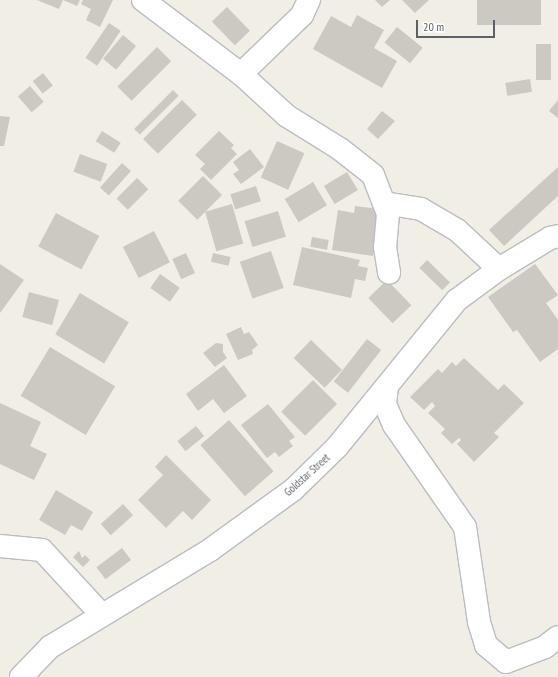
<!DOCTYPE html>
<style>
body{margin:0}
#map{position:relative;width:558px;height:677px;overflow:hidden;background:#f1efe5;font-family:"PT Sans Narrow",sans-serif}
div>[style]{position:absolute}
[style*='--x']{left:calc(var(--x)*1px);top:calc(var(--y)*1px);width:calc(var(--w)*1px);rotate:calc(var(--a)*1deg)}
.building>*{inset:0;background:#ccc8c2;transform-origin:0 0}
.roads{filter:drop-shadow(1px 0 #babdc2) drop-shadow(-1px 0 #babdc2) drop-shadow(0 1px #babdc2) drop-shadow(0 -1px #babdc2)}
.street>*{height:22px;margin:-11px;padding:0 11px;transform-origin:11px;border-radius:11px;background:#fff}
span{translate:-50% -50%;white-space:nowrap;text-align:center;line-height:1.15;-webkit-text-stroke:3px #fff;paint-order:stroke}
.street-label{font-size:11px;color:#5d6167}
.scale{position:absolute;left:416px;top:20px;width:79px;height:18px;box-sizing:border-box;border:2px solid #5d6167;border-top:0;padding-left:5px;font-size:12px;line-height:14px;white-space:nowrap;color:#5d6167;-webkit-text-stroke:3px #fff;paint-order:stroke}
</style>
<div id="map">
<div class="building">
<div style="clip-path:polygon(37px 0,80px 0,77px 6px,63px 0,59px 9px)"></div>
<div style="clip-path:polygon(83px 0,113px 0,100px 27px,86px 20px,91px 9px,81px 4px)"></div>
<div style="clip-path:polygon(375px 0,390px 0,382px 7px)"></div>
<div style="clip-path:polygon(402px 0,429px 0,415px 13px)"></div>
<div style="left:477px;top:0;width:64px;height:25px"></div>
<div style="left:227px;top:7px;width:33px;height:21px;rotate:46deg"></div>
<div style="clip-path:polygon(357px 15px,384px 30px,374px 48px,397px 61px,382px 88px,313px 49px,331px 16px,351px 27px)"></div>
<div style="left:109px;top:23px;width:14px;height:42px;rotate:34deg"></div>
<div style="left:397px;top:27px;width:33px;height:20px;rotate:39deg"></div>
<div style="left:123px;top:35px;width:17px;height:31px;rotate:40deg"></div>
<div style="left:536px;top:44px;width:15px;height:36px"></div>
<div style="left:157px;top:47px;width:20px;height:56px;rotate:45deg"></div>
<div style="left:43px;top:73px;width:16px;height:13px;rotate:52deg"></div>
<div style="left:530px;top:79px;width:13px;height:25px;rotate:81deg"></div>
<div style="left:30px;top:86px;width:21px;height:16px;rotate:49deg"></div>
<div style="left:173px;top:90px;width:8px;height:55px;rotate:45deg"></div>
<div style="left:182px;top:100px;width:21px;height:55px;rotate:45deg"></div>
<div style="clip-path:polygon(558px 100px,558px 118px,549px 111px)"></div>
<div style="clip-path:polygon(382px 111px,395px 121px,378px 139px,367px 129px)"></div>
<div style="clip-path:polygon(0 116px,10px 117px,4px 146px,0 146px)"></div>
<div style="left:102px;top:131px;width:22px;height:12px;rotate:32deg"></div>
<div style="clip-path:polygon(219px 131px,234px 145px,231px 148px,237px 154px,211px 180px,200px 169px,205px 164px,195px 155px)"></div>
<div style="left:277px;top:141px;width:30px;height:40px;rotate:24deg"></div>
<div style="clip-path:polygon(250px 149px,264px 167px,241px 184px,233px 174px,239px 170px,233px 162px)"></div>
<div style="left:80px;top:154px;width:29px;height:19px;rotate:20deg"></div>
<div style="left:122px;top:163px;width:12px;height:33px;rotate:42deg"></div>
<div style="clip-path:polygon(558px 167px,558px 196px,504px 246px,489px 230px)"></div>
<div style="left:347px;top:172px;width:21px;height:27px;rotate:59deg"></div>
<div style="left:203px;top:176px;width:27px;height:35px;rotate:45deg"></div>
<div style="left:137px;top:178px;width:16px;height:29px;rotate:45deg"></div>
<div style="left:313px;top:182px;width:27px;height:33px;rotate:59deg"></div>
<div style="left:256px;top:186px;width:16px;height:27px;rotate:72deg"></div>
<div style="left:232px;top:204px;width:41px;height:28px;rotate:74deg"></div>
<div style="clip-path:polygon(355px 206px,379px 209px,373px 256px,332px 250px,338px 210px,354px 213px)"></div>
<div style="left:278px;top:211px;width:27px;height:35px;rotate:73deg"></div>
<div style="left:56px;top:213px;width:49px;height:38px;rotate:28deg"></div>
<div style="left:154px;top:231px;width:35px;height:35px;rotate:63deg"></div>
<div style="left:312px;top:237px;width:17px;height:10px;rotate:10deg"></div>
<div style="clip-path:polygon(302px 247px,360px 260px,358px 266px,368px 268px,365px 281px,355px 279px,351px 298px,293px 285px)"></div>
<div style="left:271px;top:251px;width:39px;height:33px;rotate:71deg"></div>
<div style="left:186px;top:253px;width:22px;height:15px;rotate:66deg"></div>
<div style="left:213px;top:253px;width:18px;height:9px;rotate:13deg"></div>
<div style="left:427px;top:260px;width:32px;height:11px;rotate:44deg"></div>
<div style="clip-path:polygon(0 264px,24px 280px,0 313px)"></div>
<div style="clip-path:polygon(535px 264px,558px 295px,546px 303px,558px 320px,558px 349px,540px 362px,517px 330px,513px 332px,488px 297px)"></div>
<div style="left:160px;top:274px;width:24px;height:17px;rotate:35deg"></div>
<div style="left:387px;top:280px;width:35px;height:26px;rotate:46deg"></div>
<div style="left:29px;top:292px;width:31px;height:26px;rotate:15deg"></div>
<div style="left:80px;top:293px;width:57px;height:48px;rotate:31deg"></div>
<div style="clip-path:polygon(241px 327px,244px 334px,249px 332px,258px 345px,252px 350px,253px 354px,238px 360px,226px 334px)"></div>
<div style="left:367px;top:339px;width:18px;height:54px;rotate:38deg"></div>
<div style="left:311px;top:340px;width:43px;height:25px;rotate:44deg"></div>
<div style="clip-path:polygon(216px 343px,223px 344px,223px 352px,227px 358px,215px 367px,203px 353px)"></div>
<div style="left:50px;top:347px;width:76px;height:57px;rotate:31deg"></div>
<div style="clip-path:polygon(464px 358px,498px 390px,504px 384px,524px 403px,494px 433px,499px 437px,474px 462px,457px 444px,461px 440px,459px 438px,452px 444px,441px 433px,445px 429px,428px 413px,435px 406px,432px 402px,424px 410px,410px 397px,438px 369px,442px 373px,452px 362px,456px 366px)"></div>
<div style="clip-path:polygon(224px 365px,247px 396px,224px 413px,213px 399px,198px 411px,186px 394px)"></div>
<div style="left:313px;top:380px;width:34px;height:45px;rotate:45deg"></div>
<div style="clip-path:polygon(0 403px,41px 422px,30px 446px,47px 454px,34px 480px,0 464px)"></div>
<div style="clip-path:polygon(268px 404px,295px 437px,289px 441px,293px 446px,279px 457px,275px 452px,267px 458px,241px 425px)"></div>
<div style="left:229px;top:420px;width:68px;height:38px;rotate:49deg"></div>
<div style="left:196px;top:426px;width:13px;height:24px;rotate:51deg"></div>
<div style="clip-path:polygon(166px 455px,211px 500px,192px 520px,183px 511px,166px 528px,138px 500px,163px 475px,155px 467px)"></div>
<div style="clip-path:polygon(56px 490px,93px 512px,82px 531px,71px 525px,65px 535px,39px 520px)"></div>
<div style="left:123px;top:504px;width:15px;height:30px;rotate:48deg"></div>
<div style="left:122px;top:548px;width:15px;height:32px;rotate:53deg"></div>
<div style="clip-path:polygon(79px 551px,82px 558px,85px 555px,90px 560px,83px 567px,73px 557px)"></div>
</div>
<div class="roads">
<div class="street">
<div style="--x:143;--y:0;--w:123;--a:37.1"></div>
<div style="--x:241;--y:74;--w:62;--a:42.4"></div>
<div style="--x:287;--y:116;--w:62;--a:31.9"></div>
<div style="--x:340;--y:149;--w:42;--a:38.2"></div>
<div style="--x:373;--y:175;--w:30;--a:69"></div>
<div style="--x:384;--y:203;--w:37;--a:9"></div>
<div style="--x:421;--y:209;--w:42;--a:30.3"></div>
<div style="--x:457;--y:230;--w:57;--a:42.9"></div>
<div style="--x:241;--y:74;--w:85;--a:-44"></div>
<div style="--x:302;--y:15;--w:17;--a:-65"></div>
<div style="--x:384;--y:203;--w:12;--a:70"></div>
<div style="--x:388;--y:214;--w:33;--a:95"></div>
<div style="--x:385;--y:247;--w:26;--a:81"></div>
<div style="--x:387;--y:387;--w:17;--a:97"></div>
<div style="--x:385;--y:404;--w:23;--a:67"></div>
<div style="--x:394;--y:425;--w:124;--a:55.2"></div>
<div style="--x:465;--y:527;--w:96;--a:81.6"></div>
<div style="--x:479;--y:622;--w:24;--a:73"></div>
<div style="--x:486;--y:645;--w:26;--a:40"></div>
<div style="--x:506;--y:662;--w:42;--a:-21"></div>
<div style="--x:545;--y:647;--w:16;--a:-38"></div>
<div style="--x:0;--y:546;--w:42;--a:5.4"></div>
<div style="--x:42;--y:550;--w:87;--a:47.3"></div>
<div style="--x:21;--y:677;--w:42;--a:-46"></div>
<div style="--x:50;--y:647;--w:187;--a:-31.2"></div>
<div style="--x:210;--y:550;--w:102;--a:-35.9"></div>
<div style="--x:293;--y:490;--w:62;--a:-44.3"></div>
<div style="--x:337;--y:447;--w:190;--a:-50.8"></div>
<div style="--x:457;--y:300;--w:52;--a:-36.4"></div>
<div style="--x:499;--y:269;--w:60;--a:-31.3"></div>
<div style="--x:550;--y:238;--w:8;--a:-14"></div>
</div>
</div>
<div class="street-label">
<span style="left:307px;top:475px;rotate:-42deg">Goldstar Street</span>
</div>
<div class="scale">20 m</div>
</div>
